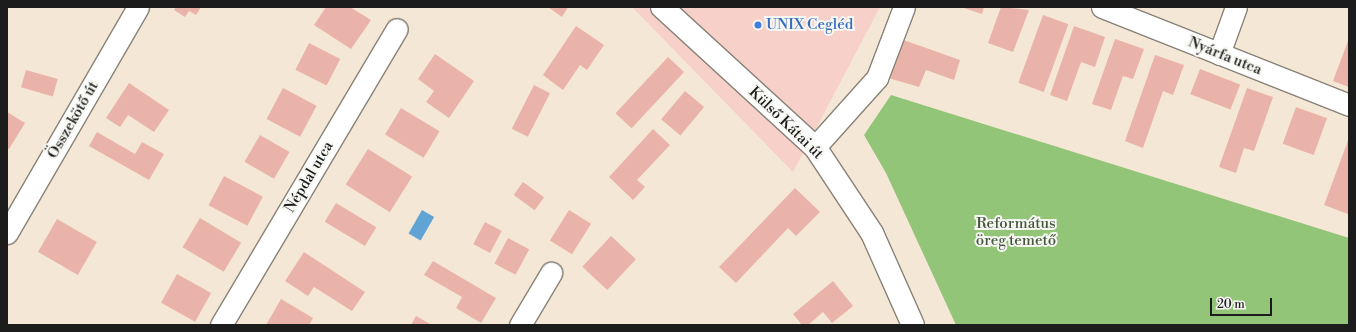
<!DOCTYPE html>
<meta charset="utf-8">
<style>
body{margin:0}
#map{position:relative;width:1356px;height:332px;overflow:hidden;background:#f5e7d5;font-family:"Libre Bodoni",serif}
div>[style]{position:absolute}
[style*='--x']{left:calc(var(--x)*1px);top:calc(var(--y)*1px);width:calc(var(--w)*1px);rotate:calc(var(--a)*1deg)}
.built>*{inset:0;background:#f7d0c9}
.green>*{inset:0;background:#92c577}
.water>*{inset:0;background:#5fa4d4;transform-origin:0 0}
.building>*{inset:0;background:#eab3a9;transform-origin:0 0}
.roads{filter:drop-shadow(1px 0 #888278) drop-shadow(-1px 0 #888278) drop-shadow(0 1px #888278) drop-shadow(0 -1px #888278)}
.minor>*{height:21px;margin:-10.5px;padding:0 10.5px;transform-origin:10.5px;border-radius:10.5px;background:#fff}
.secondary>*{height:22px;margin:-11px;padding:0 11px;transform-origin:11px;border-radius:11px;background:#fff}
.dots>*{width:11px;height:11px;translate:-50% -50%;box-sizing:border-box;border:2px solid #f6f6f2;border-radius:50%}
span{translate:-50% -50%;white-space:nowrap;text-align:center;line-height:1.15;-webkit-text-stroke:4px #f6f6f2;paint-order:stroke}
.shop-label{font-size:15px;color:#366cbe}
.left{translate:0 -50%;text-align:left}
.street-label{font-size:15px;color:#1c1c1c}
.park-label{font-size:15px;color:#45573c}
.frame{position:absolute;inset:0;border:8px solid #1c1c1c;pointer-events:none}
.scale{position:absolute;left:1210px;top:298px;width:62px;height:18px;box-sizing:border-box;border:2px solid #1c1c1c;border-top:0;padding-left:5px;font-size:12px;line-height:14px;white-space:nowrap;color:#1c1c1c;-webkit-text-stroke:3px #f6f6f2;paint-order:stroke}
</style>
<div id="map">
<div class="built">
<div style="clip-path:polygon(632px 7px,880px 7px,793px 172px)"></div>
</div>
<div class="green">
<div style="clip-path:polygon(891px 95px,1349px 238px,1349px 325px,956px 325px,886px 173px,864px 135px)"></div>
</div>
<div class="water">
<div style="left:422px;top:210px;width:14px;height:27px;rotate:30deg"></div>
</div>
<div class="building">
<div style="clip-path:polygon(176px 7px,201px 7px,196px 15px,189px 11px,185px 17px,174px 10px)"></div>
<div style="clip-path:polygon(326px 7px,350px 7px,371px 20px,351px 49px,314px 25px)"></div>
<div style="clip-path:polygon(548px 7px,568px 7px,562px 17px)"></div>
<div style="clip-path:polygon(961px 7px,984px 7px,982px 14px)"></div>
<div style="clip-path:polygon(1001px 7px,1029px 10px,1013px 52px,988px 43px)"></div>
<div style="left:1043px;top:15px;width:27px;height:72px;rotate:20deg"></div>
<div style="clip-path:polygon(576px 26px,604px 45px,587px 70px,580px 65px,563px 90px,543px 75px)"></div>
<div style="clip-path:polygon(1074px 26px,1105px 37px,1095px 67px,1081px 62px,1067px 101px,1050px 95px)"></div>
<div style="clip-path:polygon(898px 38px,960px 60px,954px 80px,926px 70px,919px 87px,885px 77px)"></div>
<div style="clip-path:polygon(1115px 39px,1144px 49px,1133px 79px,1123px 76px,1111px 110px,1092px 104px)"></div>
<div style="clip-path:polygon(1348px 41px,1349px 41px,1349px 87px,1333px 81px)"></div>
<div style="left:309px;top:43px;width:35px;height:30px;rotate:27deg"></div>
<div style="clip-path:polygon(435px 54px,474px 81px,449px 118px,426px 102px,434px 91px,418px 79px)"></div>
<div style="clip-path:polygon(1155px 55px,1184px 65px,1173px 95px,1163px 91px,1143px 148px,1125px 141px)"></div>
<div style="left:668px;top:57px;width:22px;height:77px;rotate:43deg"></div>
<div style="left:1200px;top:69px;width:43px;height:27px;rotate:21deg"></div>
<div style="left:26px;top:70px;width:33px;height:18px;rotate:16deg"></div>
<div style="clip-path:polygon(129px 83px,169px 110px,154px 132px,128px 115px,120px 127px,106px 118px)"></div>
<div style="left:534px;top:85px;width:18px;height:49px;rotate:27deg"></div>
<div style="left:283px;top:88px;width:38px;height:35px;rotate:28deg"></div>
<div style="clip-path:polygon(1247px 88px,1273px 97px,1254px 151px,1244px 148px,1236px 173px,1219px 167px)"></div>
<div style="left:685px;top:91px;width:25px;height:37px;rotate:40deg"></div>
<div style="left:1296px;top:107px;width:33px;height:39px;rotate:20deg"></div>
<div style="left:401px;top:108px;width:45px;height:31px;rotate:31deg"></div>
<div style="clip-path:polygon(7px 112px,25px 123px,9px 149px,7px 148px)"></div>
<div style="clip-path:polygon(653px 129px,670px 145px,637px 180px,645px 187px,633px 200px,609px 177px)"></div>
<div style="clip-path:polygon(97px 132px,135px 154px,142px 142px,164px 154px,149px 180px,89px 146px)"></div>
<div style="left:260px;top:135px;width:34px;height:31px;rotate:30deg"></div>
<div style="clip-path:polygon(1349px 138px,1349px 212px,1348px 214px,1324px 205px)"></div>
<div style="left:368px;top:149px;width:52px;height:42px;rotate:32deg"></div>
<div style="left:224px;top:176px;width:44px;height:33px;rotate:28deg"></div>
<div style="left:523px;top:182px;width:26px;height:16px;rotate:36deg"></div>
<div style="clip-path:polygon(795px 188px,820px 212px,796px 236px,788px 228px,736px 283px,719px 267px)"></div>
<div style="left:336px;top:203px;width:47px;height:22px;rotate:31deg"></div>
<div style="left:569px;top:210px;width:26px;height:36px;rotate:32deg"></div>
<div style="left:200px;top:218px;width:48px;height:34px;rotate:31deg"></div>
<div style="left:57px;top:219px;width:46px;height:38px;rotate:30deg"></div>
<div style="left:485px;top:222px;width:19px;height:25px;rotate:28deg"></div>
<div style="left:611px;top:236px;width:34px;height:42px;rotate:43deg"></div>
<div style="left:508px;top:238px;width:24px;height:29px;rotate:28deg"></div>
<div style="clip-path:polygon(304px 252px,365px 292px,352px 311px,314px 287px,308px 296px,285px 281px)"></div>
<div style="clip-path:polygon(433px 261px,496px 298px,481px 323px,456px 308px,462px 297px,424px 275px)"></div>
<div style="left:177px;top:274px;width:39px;height:33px;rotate:29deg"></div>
<div style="clip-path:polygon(833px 281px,853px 306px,832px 323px,823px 312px,808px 325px,802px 325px,793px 314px)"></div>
<div style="clip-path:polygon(281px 299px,313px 318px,309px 325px,266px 325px)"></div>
<div style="clip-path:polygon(416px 316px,432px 325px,411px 325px)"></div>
</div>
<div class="roads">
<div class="minor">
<div style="--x:1102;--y:7;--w:266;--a:21.6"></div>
<div style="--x:1219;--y:54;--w:50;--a:-70.1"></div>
<div style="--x:815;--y:147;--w:93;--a:-48.1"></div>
<div style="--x:877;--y:78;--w:76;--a:-69.2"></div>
<div style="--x:7;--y:233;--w:261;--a:-59.9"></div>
<div style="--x:221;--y:325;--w:344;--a:-59.3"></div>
<div style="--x:520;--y:325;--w:61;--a:-59.2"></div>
</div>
<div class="secondary">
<div style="--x:662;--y:7;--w:207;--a:42.5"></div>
<div style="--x:815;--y:147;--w:103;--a:56.5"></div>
<div style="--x:872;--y:233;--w:101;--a:66"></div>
</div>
</div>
<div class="dots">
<div style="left:758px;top:25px;background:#3f7fe0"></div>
</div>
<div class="shop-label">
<span class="left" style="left:766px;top:25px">UNIX Cegléd</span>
</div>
<div class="street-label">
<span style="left:1225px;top:56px;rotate:22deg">Nyárfa utca</span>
<span style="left:73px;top:120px;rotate:-60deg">Összekötő út</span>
<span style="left:786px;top:123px;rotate:44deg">Külső Kátai út</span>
<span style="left:309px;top:177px;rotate:-59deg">Népdal utca</span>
</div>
<div class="park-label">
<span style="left:1016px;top:232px">Református<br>öreg temető</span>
</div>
<div class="frame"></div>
<div class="scale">20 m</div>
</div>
